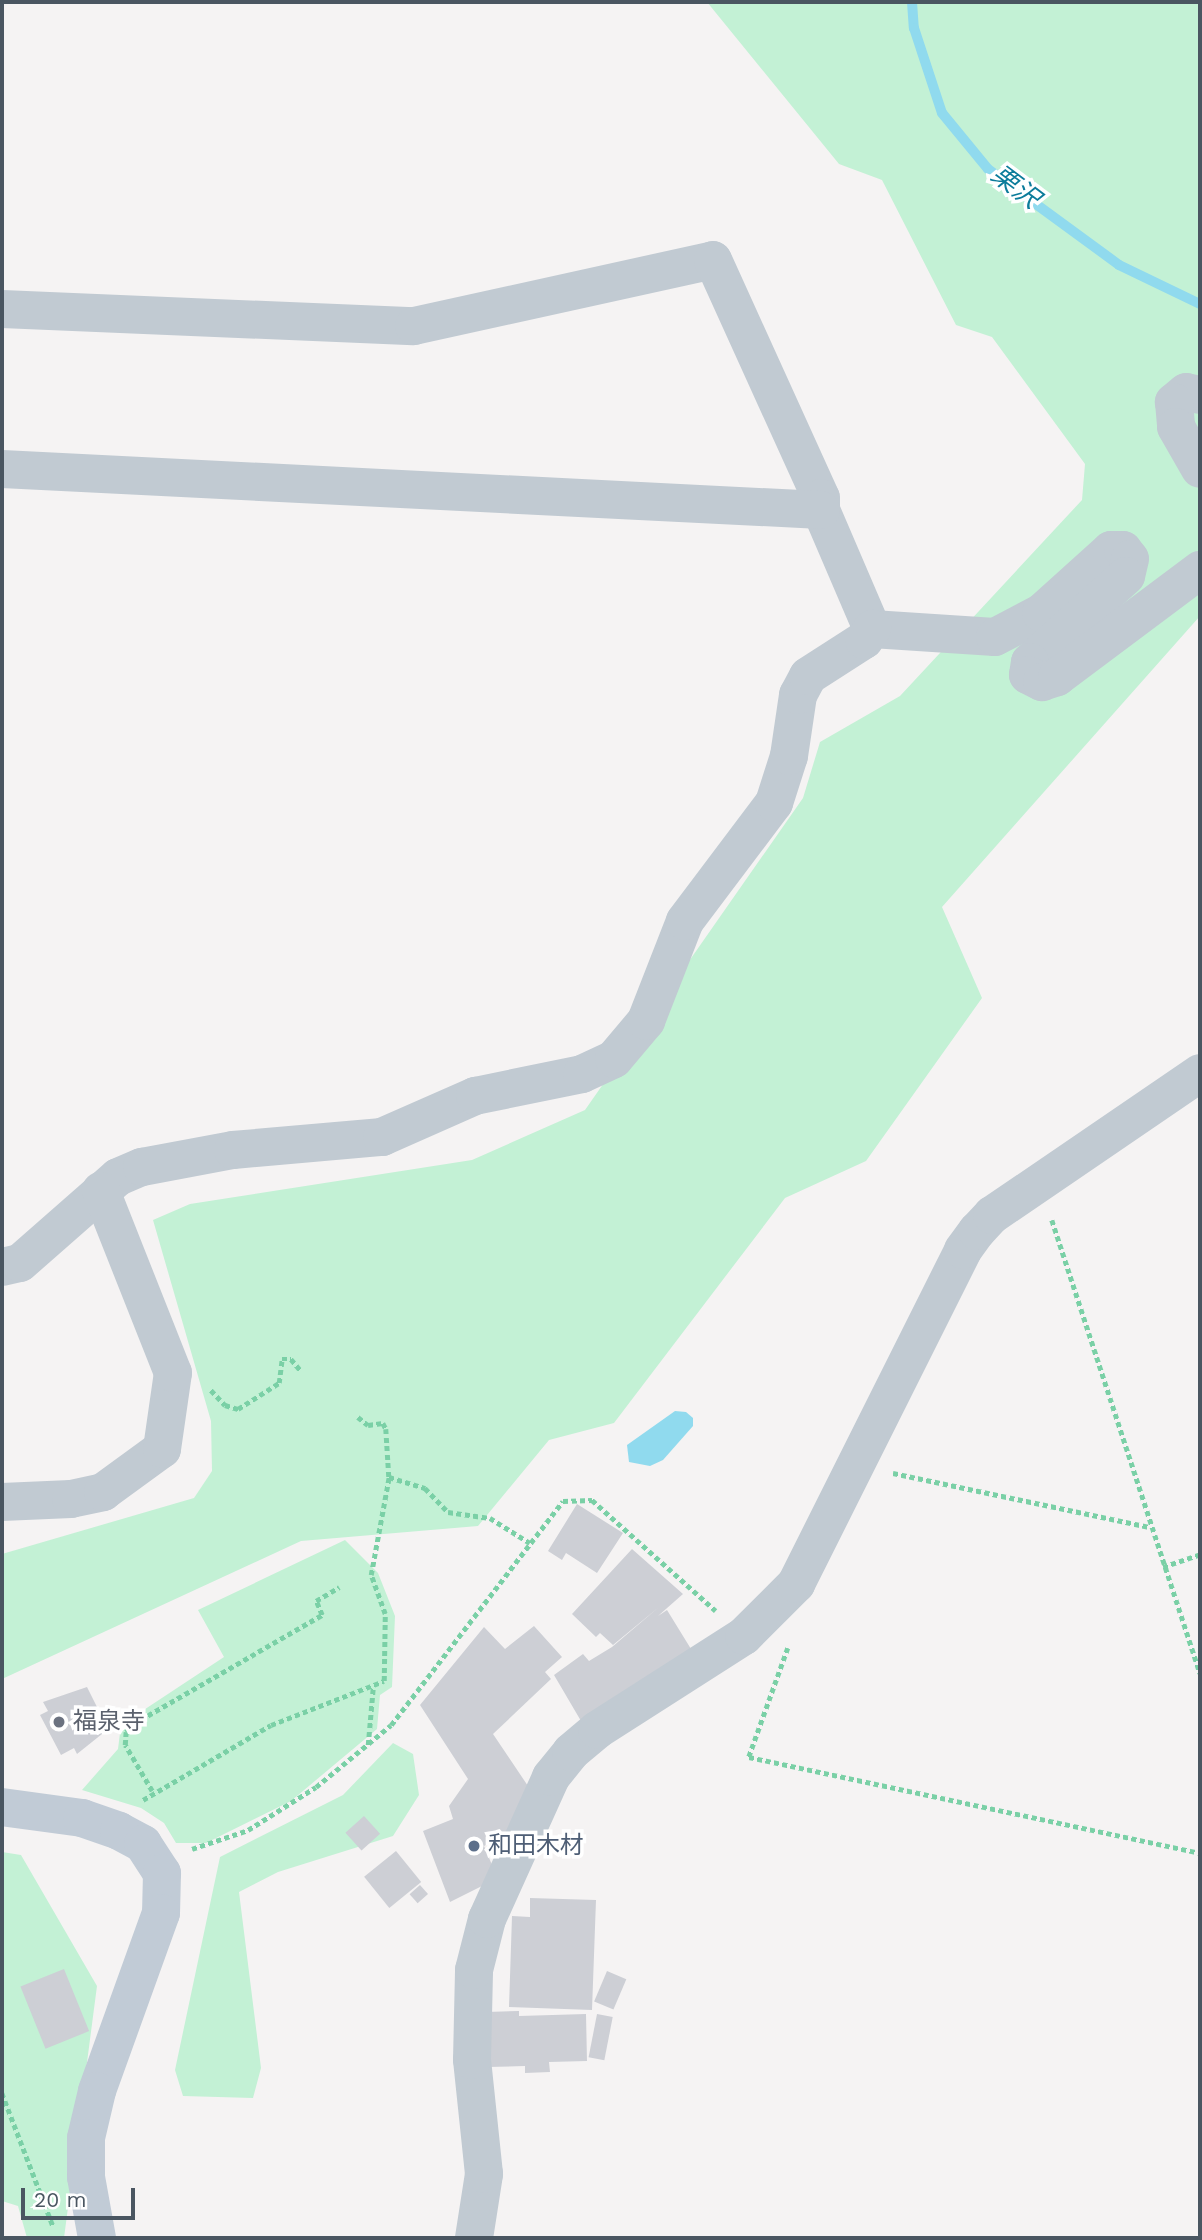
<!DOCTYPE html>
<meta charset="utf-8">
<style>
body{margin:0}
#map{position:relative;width:1202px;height:2240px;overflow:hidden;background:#f5f3f3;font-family:"Work Sans","Noto Sans JP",sans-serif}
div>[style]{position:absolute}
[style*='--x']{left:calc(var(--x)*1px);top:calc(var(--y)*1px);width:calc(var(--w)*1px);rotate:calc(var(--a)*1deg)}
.green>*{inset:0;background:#c3f1d5}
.water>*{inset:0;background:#90daee}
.stream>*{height:10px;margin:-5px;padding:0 5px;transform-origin:5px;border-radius:5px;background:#90daee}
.building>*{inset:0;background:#cdcfd5;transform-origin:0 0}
.path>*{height:4.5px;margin-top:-2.25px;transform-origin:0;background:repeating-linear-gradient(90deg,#7ad0a6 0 5px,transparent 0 8.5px)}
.street>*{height:38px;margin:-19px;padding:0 19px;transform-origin:19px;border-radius:19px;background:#c1cad2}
.secondary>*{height:38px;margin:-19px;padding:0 19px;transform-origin:19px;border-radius:19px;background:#c1cbd6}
.dots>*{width:19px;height:19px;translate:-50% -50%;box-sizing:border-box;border:4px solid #fff;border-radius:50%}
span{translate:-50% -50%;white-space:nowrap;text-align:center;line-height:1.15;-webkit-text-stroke:7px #fff;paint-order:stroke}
.worship-label{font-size:24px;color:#5b616d}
.left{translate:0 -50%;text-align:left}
.service-label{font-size:24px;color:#4e5e75}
.water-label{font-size:26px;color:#0c7c9b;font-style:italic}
.frame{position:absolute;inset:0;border:4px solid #4a5661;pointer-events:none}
.scale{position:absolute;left:21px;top:2188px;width:114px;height:32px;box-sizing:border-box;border:4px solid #4a5661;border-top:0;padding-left:9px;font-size:21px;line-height:24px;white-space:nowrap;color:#4a5661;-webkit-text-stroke:5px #fff;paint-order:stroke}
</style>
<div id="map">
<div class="green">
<div style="clip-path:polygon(707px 2px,1200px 2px,1200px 616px,942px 907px,982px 998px,866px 1161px,785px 1198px,614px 1423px,549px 1440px,478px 1526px,301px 1541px,2px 1679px,2px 1554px,194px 1498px,212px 1471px,211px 1421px,153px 1220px,190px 1204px,472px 1160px,585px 1110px,803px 798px,820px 742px,900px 696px,1082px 500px,1085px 464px,992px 337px,956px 325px,882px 180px,839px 164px)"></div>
<div style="clip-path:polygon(345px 1540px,378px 1573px,395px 1616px,392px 1687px,380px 1695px,377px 1729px,291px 1801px,206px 1843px,176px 1843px,164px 1823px,141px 1808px,82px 1790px,118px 1749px,121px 1725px,224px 1657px,198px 1610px)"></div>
<div style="clip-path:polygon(393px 1743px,413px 1754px,419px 1795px,393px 1836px,278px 1872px,239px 1892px,261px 2068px,253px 2098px,183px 2096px,175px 2070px,220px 1857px,343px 1795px)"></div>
<div style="clip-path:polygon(2px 1852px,21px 1855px,97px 1986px,64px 2238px,27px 2238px,18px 2206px,2px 2201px)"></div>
</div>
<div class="water">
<div style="clip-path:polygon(675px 1411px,686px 1412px,693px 1418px,693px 1426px,663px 1460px,650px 1466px,629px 1462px,627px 1445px)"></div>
</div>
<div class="stream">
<div style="--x:912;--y:2;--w:26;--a:86"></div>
<div style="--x:914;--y:28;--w:89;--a:71.8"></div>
<div style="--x:942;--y:113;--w:72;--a:50.6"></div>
<div style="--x:988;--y:169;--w:162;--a:36.2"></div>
<div style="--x:1119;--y:265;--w:90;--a:25.7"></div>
</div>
<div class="building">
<div style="clip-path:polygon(577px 1504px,623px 1533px,597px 1573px,566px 1553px,562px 1560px,548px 1551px)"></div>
<div style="clip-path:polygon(632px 1549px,683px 1594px,658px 1616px,667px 1610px,691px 1649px,581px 1721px,554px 1675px,583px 1654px,589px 1661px,612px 1647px,659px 1607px,613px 1645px,600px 1633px,596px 1637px,572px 1614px)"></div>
<div style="clip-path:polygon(534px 1626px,562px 1657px,545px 1672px,551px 1679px,493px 1734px,528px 1786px,518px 1818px,503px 1836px,484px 1846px,495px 1872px,490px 1882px,450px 1902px,423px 1831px,453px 1819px,449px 1806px,468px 1779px,420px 1705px,484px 1627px,505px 1649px)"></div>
<div style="clip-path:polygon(87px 1687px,103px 1719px,96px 1722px,102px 1734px,77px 1754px,74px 1748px,61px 1755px,40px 1715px,48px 1711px,43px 1702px)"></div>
<div style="left:364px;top:1816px;width:24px;height:25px;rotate:48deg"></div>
<div style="left:396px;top:1851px;width:40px;height:41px;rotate:51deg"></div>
<div style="left:420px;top:1885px;width:12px;height:14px;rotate:48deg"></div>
<div style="clip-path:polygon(530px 1898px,596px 1900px,592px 2010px,509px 2007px,512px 1916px,530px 1917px)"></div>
<div style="left:64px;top:1969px;width:67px;height:47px;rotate:68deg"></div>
<div style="left:607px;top:1971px;width:21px;height:33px;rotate:23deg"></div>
<div style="clip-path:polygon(519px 2011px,519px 2016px,586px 2014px,587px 2061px,549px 2062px,550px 2072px,525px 2073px,525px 2066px,487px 2067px,486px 2012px)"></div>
<div style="left:597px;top:2014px;width:16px;height:44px;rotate:11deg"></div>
</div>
<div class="path">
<div style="--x:1052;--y:1220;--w:477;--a:71.9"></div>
<div style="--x:211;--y:1390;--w:21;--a:47"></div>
<div style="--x:225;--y:1405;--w:14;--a:17"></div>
<div style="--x:238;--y:1409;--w:49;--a:-32.4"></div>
<div style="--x:279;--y:1383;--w:24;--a:-83"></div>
<div style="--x:282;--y:1359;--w:9;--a:0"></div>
<div style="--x:291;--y:1359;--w:16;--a:50"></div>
<div style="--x:358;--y:1417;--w:13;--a:39"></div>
<div style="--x:368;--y:1425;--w:15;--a:-8"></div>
<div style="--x:383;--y:1423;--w:7;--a:63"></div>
<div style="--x:386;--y:1429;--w:48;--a:86.4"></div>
<div style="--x:389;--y:1477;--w:38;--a:17"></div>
<div style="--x:425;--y:1488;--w:33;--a:46"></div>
<div style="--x:448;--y:1512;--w:42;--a:8.1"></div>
<div style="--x:490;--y:1518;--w:47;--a:32"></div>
<div style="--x:893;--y:1473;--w:262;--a:11.9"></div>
<div style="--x:1163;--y:1567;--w:39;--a:-19"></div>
<div style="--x:788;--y:1648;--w:116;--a:109.7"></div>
<div style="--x:749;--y:1757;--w:461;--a:12"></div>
<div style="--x:368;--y:1745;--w:57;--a:-85"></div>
<div style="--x:152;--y:1791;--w:53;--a:-120.4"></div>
<div style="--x:125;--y:1745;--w:13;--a:-86"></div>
<div style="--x:126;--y:1732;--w:11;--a:-49"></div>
<div style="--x:133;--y:1724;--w:218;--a:-30"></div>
<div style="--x:322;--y:1615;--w:15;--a:-113"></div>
<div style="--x:316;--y:1601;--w:27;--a:-31"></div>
<div style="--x:143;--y:1800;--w:148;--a:-30.4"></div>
<div style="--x:271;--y:1725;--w:121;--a:-21.3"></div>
<div style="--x:384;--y:1681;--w:67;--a:-89.1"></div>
<div style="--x:385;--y:1614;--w:41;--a:-109.7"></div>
<div style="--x:371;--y:1575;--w:100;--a:-79.6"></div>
<div style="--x:192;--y:1849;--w:59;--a:-18.7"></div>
<div style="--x:248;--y:1830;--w:80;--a:-32.3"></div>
<div style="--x:316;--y:1787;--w:97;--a:-39.6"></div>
<div style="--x:391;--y:1725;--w:282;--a:-52.5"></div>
<div style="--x:563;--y:1501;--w:29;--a:-2"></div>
<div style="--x:592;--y:1500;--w:166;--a:41.8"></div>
<div style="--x:2;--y:2093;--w:142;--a:69"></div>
</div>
<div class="street">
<div style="--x:2;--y:309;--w:412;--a:2.4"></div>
<div style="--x:414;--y:326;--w:306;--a:-12.4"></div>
<div style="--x:713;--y:260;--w:261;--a:65.6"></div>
<div style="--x:821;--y:498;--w:12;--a:90"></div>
<div style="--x:821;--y:510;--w:129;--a:66.8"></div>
<div style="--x:872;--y:629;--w:123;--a:3.7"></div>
<div style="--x:995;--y:637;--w:52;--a:-27.6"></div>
<div style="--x:1041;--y:613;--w:94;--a:-42"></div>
<div style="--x:1111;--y:550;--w:12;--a:0"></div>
<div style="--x:1123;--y:550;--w:11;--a:52"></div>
<div style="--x:1130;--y:559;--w:17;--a:103"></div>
<div style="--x:1126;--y:576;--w:129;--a:138.1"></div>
<div style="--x:1030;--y:662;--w:13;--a:99"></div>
<div style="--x:1028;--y:675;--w:16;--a:27"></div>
<div style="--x:1042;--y:682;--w:16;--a:-18"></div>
<div style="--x:1057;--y:677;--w:179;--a:-36.8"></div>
<div style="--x:1200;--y:395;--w:14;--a:-168"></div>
<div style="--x:1186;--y:392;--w:16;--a:140"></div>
<div style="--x:1174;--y:402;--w:25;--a:85"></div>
<div style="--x:1176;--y:427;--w:48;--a:60.3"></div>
<div style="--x:2;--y:469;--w:820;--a:2.87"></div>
<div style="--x:2;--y:1267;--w:18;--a:-13"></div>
<div style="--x:20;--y:1263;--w:130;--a:-41.3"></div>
<div style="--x:118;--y:1177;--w:26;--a:-23"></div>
<div style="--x:142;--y:1167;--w:93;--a:-10.6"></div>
<div style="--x:233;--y:1150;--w:150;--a:-5"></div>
<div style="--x:382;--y:1137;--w:102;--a:-23.8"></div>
<div style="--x:475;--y:1096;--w:109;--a:-11.6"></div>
<div style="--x:582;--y:1074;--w:35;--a:-25"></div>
<div style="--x:614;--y:1059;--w:50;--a:-49.9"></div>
<div style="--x:646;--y:1021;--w:107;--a:-68.7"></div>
<div style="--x:685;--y:921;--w:148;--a:-53"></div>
<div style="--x:774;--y:803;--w:49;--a:-72.3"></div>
<div style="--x:789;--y:756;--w:62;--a:-81.6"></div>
<div style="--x:798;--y:695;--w:21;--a:-62"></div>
<div style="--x:808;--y:676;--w:67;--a:-32.7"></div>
<div style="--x:864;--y:640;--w:14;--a:-54"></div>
<div style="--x:2;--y:1502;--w:69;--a:-2.5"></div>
<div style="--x:71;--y:1499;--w:33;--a:-12"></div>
<div style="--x:103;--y:1492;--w:73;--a:-36.1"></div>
<div style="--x:162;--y:1449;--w:77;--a:-81.8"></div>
<div style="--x:173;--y:1373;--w:196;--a:-111.6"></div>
<div style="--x:474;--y:2238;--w:65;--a:-81.1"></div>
<div style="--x:484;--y:2174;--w:115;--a:-96"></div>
<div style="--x:472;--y:2060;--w:90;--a:-88.7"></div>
<div style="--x:474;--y:1970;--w:53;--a:-75.7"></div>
<div style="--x:487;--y:1919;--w:156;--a:-65.7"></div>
<div style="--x:551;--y:1777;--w:32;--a:-51"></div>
<div style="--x:571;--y:1752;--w:34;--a:-40"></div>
<div style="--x:597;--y:1730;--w:174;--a:-32.6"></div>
<div style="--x:744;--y:1636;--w:74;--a:-45"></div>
<div style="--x:796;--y:1584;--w:373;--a:-63.4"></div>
<div style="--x:963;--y:1250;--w:24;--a:-54"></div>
<div style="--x:977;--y:1231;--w:22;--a:-47"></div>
<div style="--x:992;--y:1215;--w:252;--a:-34.3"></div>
</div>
<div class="secondary">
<div style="--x:2;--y:1807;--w:81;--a:7.8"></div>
<div style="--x:82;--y:1818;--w:39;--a:19"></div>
<div style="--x:119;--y:1831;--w:27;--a:28"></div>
<div style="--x:143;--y:1844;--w:35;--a:57"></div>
<div style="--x:162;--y:1873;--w:40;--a:91.4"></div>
<div style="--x:161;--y:1913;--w:189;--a:109.8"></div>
<div style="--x:97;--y:2091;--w:48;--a:103.2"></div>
<div style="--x:86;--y:2138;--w:39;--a:90"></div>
<div style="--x:86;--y:2177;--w:62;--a:79.8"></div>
</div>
<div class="dots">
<div style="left:59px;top:1722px;background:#6b7280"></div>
<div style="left:474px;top:1846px;background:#5c6f8a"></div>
</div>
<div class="worship-label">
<span class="left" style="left:73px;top:1722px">福泉寺</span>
</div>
<div class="service-label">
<span class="left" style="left:488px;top:1846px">和田木材</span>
</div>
<div class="water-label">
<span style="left:1015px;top:187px;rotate:37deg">栗沢</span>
</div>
<div class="frame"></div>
<div class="scale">20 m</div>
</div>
